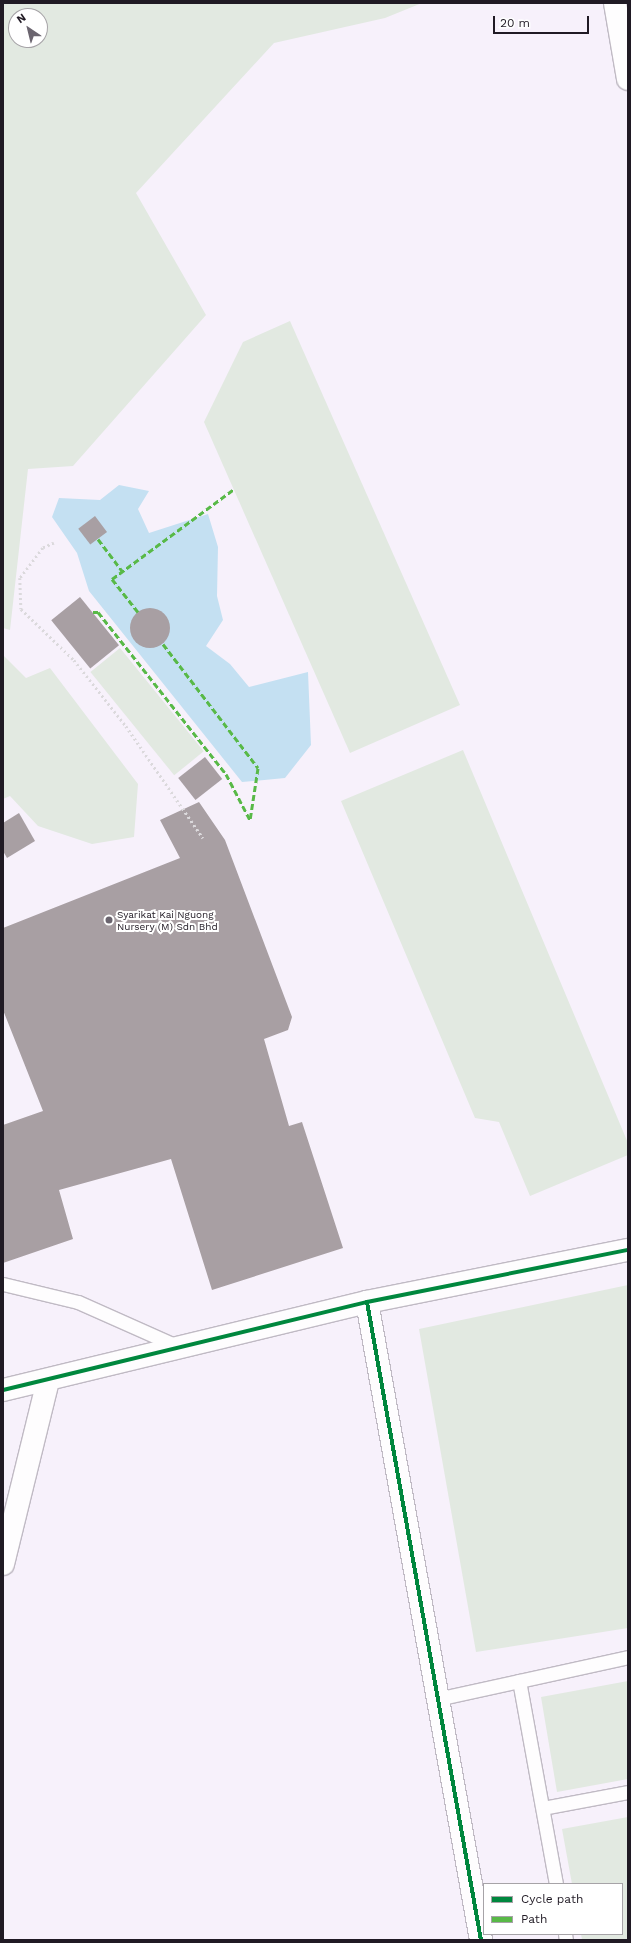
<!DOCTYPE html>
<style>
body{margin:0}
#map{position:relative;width:631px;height:1943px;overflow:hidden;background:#f7f1fb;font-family:"Work Sans",sans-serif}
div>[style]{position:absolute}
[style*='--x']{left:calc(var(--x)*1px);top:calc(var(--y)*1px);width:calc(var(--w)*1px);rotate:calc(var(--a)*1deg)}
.green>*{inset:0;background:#e2e9e1;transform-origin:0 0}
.water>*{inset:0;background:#c4e0f2}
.building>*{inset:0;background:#a89fa3;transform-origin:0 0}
.round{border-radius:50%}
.path>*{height:2.5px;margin-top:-1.25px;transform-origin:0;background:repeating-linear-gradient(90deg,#dbd9dc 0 2px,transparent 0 5px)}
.roads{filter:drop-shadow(1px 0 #c0bac4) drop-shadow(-1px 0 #c0bac4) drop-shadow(0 1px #c0bac4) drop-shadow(0 -1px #c0bac4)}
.lane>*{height:13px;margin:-6.5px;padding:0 6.5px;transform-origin:6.5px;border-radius:6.5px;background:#fefdfe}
.street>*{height:22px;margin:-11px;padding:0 11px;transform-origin:11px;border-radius:11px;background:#fefdfe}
.primary>*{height:22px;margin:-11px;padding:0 11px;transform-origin:11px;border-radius:11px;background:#fefdfe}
.quiet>*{height:3px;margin-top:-1.5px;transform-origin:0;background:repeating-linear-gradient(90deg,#58b947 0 6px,transparent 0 9px)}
.cycleway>*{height:4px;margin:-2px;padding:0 2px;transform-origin:2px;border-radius:2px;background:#00873e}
.dots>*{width:11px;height:11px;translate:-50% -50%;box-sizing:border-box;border:2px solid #fff;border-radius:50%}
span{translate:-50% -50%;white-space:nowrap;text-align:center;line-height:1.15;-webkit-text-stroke:4px #fff;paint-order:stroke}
.poi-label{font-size:10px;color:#201a24}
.left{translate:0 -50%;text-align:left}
.frame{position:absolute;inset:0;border:4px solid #201a24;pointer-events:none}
.legend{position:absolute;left:483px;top:1883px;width:140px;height:52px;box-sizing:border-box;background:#fff;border:1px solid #a6a3a7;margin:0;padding:5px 7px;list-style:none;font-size:12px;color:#201a24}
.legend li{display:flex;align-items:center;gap:8px;height:20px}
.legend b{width:20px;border:1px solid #a6a3a7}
.north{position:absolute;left:8px;top:8px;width:40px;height:40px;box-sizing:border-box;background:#fff;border:1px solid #a6a3a7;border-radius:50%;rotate:325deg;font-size:11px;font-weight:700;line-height:16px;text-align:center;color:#201a24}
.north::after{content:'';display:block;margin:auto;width:14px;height:18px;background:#6b656f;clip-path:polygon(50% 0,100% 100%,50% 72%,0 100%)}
.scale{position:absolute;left:493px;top:16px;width:96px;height:18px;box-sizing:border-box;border:2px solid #201a24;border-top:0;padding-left:5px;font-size:12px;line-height:14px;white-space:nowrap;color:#201a24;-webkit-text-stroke:3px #fff;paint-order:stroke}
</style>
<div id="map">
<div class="green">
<div style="clip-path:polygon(evenodd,3px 3px,422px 3px,385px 18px,274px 43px,136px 193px,206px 315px,73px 466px,28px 469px,10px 630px,3px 628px,3px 3px,16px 16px,40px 16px,40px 40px,16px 40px,16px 16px)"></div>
<div style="clip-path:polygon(290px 321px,460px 705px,350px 753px,204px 422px,243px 342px)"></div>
<div style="left:120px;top:648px;width:133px;height:38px;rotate:51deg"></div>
<div style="clip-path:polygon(3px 655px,26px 678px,50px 668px,138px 784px,134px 837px,92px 844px,38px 826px,10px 796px,3px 799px)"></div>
<div style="clip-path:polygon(463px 750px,628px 1143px,628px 1155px,530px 1196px,499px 1122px,475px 1118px,341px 801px)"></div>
<div style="clip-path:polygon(628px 1285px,628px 1628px,476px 1652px,419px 1329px)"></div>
<div style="clip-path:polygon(628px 1681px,628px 1779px,557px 1792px,541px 1697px)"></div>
<div style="clip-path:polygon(628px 1817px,628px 1940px,582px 1940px,581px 1934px,622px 1934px,622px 1884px,572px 1884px,562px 1829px)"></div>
</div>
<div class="water">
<div style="clip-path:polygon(119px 485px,149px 491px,138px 509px,149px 533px,208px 514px,218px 547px,217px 596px,223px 620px,206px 646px,230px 664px,249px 687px,308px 672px,311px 745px,285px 778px,242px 782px,89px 591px,77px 553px,52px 517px,59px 498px,100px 500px)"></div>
</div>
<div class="building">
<div style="left:95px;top:516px;width:20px;height:21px;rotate:53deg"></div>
<div style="left:80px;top:597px;width:62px;height:37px;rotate:51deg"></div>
<div class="round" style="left:130px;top:608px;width:40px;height:40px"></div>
<div style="left:205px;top:757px;width:28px;height:34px;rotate:52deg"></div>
<div style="clip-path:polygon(199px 802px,225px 840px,292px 1017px,288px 1030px,264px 1039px,289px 1126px,302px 1122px,343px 1248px,212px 1290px,171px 1159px,59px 1190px,73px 1239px,3px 1263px,3px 1125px,43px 1111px,3px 1010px,3px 928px,180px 858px,160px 820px)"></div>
<div style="clip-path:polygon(19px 813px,35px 841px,7px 858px,3px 851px,3px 823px)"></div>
</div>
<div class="path">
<div style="--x:54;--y:543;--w:12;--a:156"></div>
<div style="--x:43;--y:548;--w:38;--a:127"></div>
<div style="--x:20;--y:578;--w:31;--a:88"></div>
<div style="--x:21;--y:609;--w:74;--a:43.9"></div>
<div style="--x:74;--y:660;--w:84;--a:51.8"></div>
<div style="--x:126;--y:726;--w:136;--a:55.5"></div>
</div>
<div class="roads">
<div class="lane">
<div style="--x:3;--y:1284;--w:77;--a:13.5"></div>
<div style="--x:78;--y:1302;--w:111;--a:24"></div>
<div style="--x:437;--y:1699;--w:84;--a:-12.4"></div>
<div style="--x:543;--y:1808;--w:86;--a:-10.7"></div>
<div style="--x:556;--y:1884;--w:206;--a:-100.3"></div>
<div style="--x:519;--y:1681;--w:112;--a:-12.4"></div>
<div style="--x:565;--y:1934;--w:6;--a:81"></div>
</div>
<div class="street">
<div style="--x:367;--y:1302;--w:648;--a:79.87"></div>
<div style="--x:3;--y:1390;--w:374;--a:-13.6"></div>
<div style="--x:367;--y:1302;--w:266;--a:-11.3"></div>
<div style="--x:3;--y:1564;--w:188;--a:-76.2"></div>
</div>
<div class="primary">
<div style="--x:615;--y:3;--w:77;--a:80.3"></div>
</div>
</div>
<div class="quiet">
<div style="--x:98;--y:539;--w:40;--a:53"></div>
<div style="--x:93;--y:612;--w:5;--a:0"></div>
<div style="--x:98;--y:612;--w:206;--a:51.7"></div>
<div style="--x:226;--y:774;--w:52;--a:62.4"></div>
<div style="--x:138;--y:612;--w:42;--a:-128.2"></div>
<div style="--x:112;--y:579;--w:152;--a:-36.4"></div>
<div style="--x:163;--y:644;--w:156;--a:52.5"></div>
<div style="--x:258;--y:768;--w:53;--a:98.7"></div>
</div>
<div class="cycleway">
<div style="--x:367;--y:1302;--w:648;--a:79.87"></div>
<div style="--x:3;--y:1390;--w:374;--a:-13.6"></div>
<div style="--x:367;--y:1302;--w:266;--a:-11.3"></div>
</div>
<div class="dots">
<div style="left:109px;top:920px;background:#6b656f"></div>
</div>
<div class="poi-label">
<span class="left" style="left:117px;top:920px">Syarikat Kai Nguong<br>Nursery (M) Sdn Bhd</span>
</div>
<div class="frame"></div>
<ul class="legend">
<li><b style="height:5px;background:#00873e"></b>Cycle path</li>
<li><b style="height:5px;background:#58b947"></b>Path</li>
</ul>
<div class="north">N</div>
<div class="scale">20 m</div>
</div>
